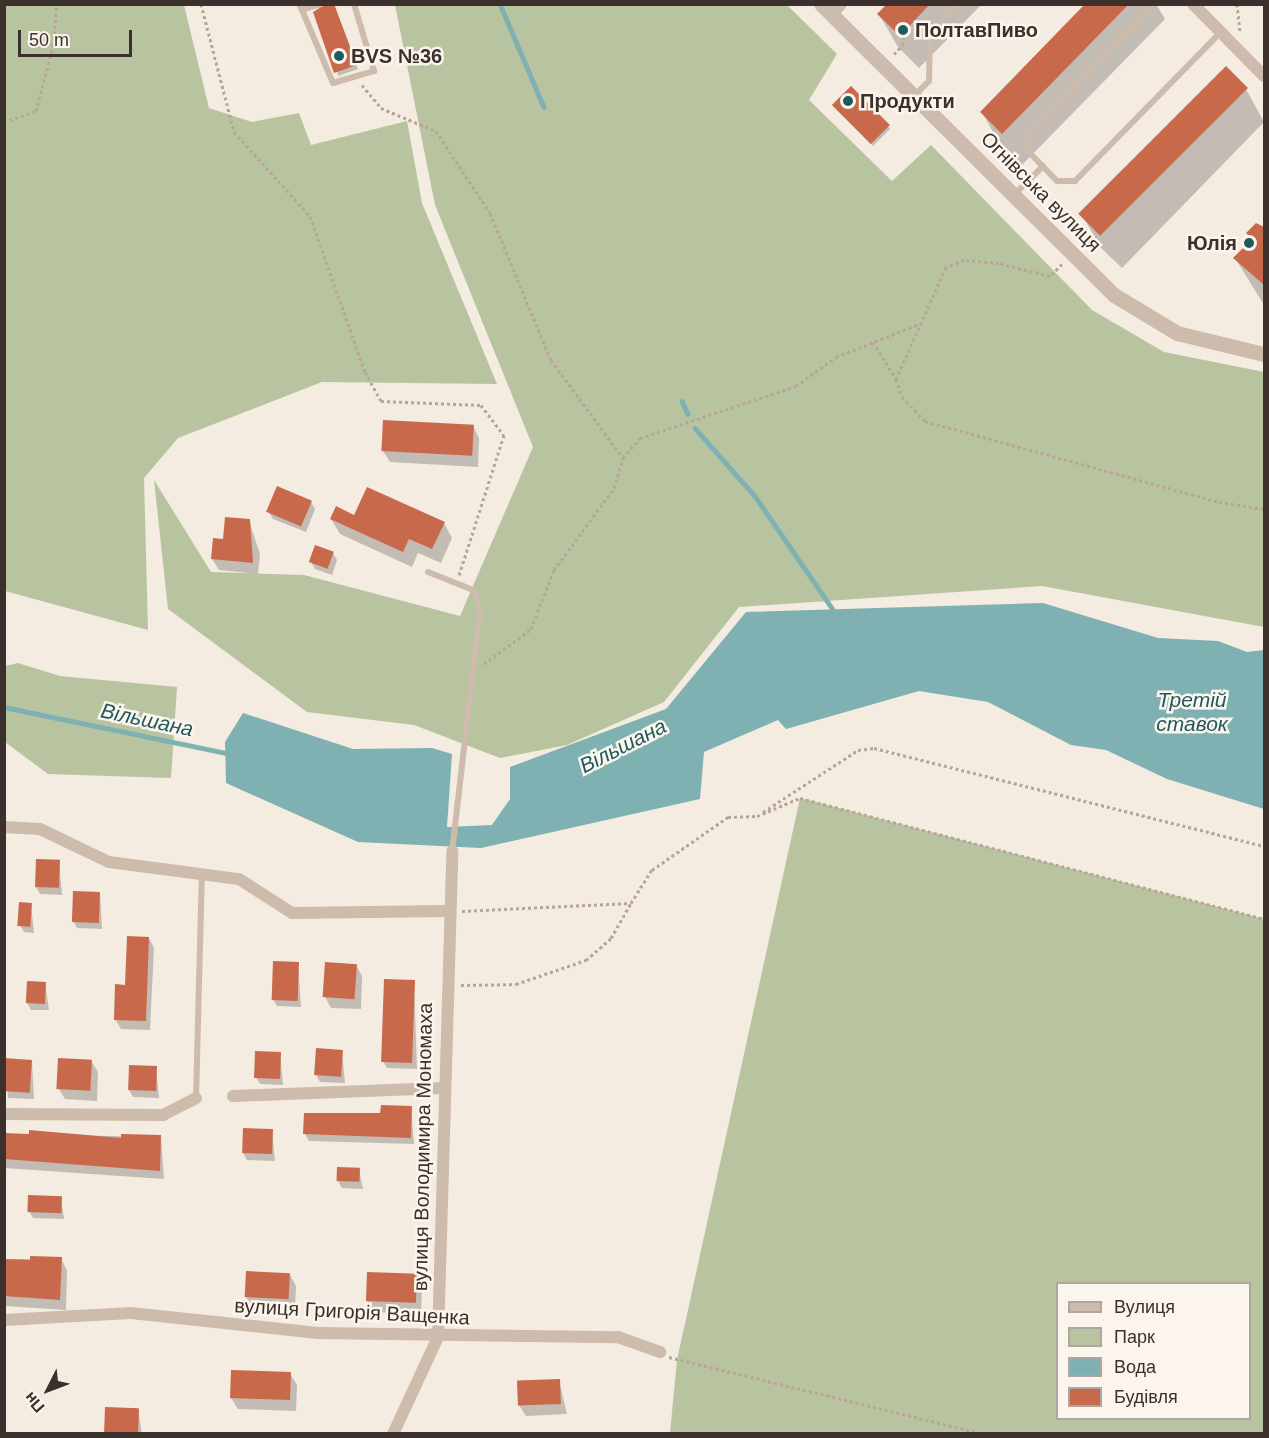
<!DOCTYPE html>
<meta charset="utf-8">
<style>
body{margin:0}
#map{position:relative;width:1269px;height:1438px;overflow:hidden;background:#f4ebe1;font-family:Arial,sans-serif}
div>[style]{position:absolute}
[style*='--x']{left:calc(var(--x)*1px);top:calc(var(--y)*1px);width:calc(var(--w)*1px);rotate:calc(var(--a)*1deg)}
.green>*{inset:0;background:#b8c4a0}
.water>*{inset:0;background:#7fb0b2}
.shadow>*{inset:0;background:#0003}
.stream>*{height:4.5px;margin:-2.25px;padding:0 2.25px;transform-origin:2.25px;border-radius:2.25px;background:#7fb0b2}
.building>*{inset:0;background:#c8694b;transform-origin:0 0}
.path>*{height:3px;margin-top:-1.5px;transform-origin:0;background:repeating-linear-gradient(90deg,#b9a596 0 3px,transparent 0 6px)}
.service>*{height:6px;margin:-3px;padding:0 3px;transform-origin:3px;border-radius:3px;background:#cdbbac}
.minor>*{height:12px;margin:-6px;padding:0 6px;transform-origin:6px;border-radius:6px;background:#cdbbac}
.tertiary>*{height:15px;margin:-7.5px;padding:0 7.5px;transform-origin:7.5px;border-radius:7.5px;background:#cdbbac}
.dots>*{width:16px;height:16px;translate:-50% -50%;box-sizing:border-box;border:3px solid #fbf5ee;border-radius:50%}
span{translate:-50% -50%;white-space:nowrap;text-align:center;line-height:1.15;-webkit-text-stroke:5px #fbf5ee;paint-order:stroke}
.poi-label{font-size:20px;color:#3b302b;font-weight:700}
.left{translate:0 -50%;text-align:left}
.right{translate:-100% -50%;text-align:right}
.street-label{font-size:20px;color:#3b302b}
.water-label{font-size:21px;color:#1f5a5e;font-style:italic}
.frame{position:absolute;inset:0;border:6px solid #3b302b;pointer-events:none}
.legend{position:absolute;left:1056px;top:1282px;width:195px;height:138px;box-sizing:border-box;background:#fbf5ee;border:2px solid #aea6a0;margin:0;padding:8px 10px;list-style:none;font-size:18px;color:#3b302b}
.legend li{display:flex;align-items:center;gap:12px;height:30px}
.legend b{width:30px;border:2px solid #aea6a0}
.north{position:absolute;left:18px;top:1360px;width:60px;height:60px;-webkit-text-stroke:4px #fbf5ee;paint-order:stroke;rotate:228deg;font-size:16px;font-weight:700;line-height:24px;text-align:center;color:#3b302b}
.north::after{content:'';display:block;margin:auto;width:21px;height:27px;background:#3b302b;clip-path:polygon(50% 0,100% 100%,50% 72%,0 100%)}
.scale{position:absolute;left:18px;top:30px;width:114px;height:27px;box-sizing:border-box;border:3px solid #3b302b;border-top:0;padding-left:8px;font-size:18px;line-height:21px;white-space:nowrap;color:#3b302b;-webkit-text-stroke:4px #fbf5ee;paint-order:stroke}
</style>
<div id="map">
<div class="green">
<div style="clip-path:polygon(4px 5px,184px 5px,209px 108px,252px 122px,299px 113px,311px 145px,407px 121px,422px 203px,497px 384px,322px 382px,178px 438px,144px 478px,148px 630px,5px 591px)"></div>
<div style="clip-path:polygon(395px 5px,787px 5px,837px 54px,809px 100px,892px 181px,931px 145px,1092px 310px,1164px 352px,1264px 372px,1264px 627px,1042px 586px,739px 607px,664px 702px,567px 745px,500px 758px,414px 725px,307px 712px,168px 609px,154px 480px,211px 572px,304px 575px,460px 616px,533px 447px,435px 205px)"></div>
<div style="clip-path:polygon(18px 663px,60px 676px,177px 687px,171px 778px,48px 774px,5px 742px,5px 666px)"></div>
<div style="clip-path:polygon(evenodd,800px 798px,1264px 919px,1264px 1433px,670px 1433px,677px 1360px,800px 798px,1058px 1284px,1250px 1284px,1250px 1418px,1058px 1418px,1058px 1284px)"></div>
</div>
<div class="water">
<div style="clip-path:polygon(1043px 603px,1158px 638px,1218px 641px,1247px 652px,1264px 650px,1264px 809px,1167px 779px,1106px 750px,1071px 745px,988px 702px,919px 691px,786px 729px,778px 720px,704px 752px,700px 799px,481px 848px,358px 842px,226px 783px,225px 742px,243px 713px,353px 749px,432px 748px,452px 754px,447px 827px,492px 825px,510px 799px,510px 767px,666px 709px,746px 612px)"></div>
</div>
<div class="shadow">
<div style="clip-path:polygon(313px 4px,334px 4px,358px 69px,338px 76px,324px 6px)"></div>
<div style="clip-path:polygon(889px 4px,982px 4px,919px 68px,898px 47px,879px 14px)"></div>
<div style="clip-path:polygon(1087px 4px,1156px 4px,1165px 19px,1021px 166px,1000px 145px,982px 112px)"></div>
<div style="clip-path:polygon(1246px 89px,1264px 122px,1122px 268px,1101px 248px,1082px 215px)"></div>
<div style="clip-path:polygon(833px 106px,888px 126px,890px 129px,873px 146px)"></div>
<div style="clip-path:polygon(1256px 225px,1264px 234px,1264px 305px,1235px 258px,1252px 241px,1248px 233px)"></div>
<div style="clip-path:polygon(473px 426px,479px 438px,478px 467px,390px 462px,383px 451px)"></div>
<div style="clip-path:polygon(311px 502px,315px 509px,306px 532px,273px 519px,268px 511px)"></div>
<div style="clip-path:polygon(355px 517px,444px 523px,452px 538px,441px 563px,418px 553px,412px 567px,340px 534px,331px 519px)"></div>
<div style="clip-path:polygon(249px 521px,260px 554px,258px 574px,219px 570px,212px 559px)"></div>
<div style="clip-path:polygon(333px 553px,337px 560px,332px 575px,315px 569px,311px 562px)"></div>
<div style="clip-path:polygon(59px 862px,62px 895px,40px 894px,36px 887px)"></div>
<div style="clip-path:polygon(100px 894px,102px 929px,77px 928px,73px 921px)"></div>
<div style="clip-path:polygon(31px 904px,34px 933px,24px 932px,20px 925px)"></div>
<div style="clip-path:polygon(149px 938px,154px 948px,150px 1030px,121px 1029px,115px 1019px)"></div>
<div style="clip-path:polygon(298px 964px,301px 1007px,277px 1006px,273px 999px)"></div>
<div style="clip-path:polygon(326px 964px,356px 965px,362px 976px,361px 1009px,331px 1008px,325px 997px)"></div>
<div style="clip-path:polygon(414px 982px,417px 1069px,387px 1068px,383px 1061px)"></div>
<div style="clip-path:polygon(45px 983px,49px 1010px,31px 1010px,27px 1003px)"></div>
<div style="clip-path:polygon(342px 1051px,345px 1083px,320px 1082px,316px 1075px)"></div>
<div style="clip-path:polygon(280px 1053px,283px 1085px,260px 1084px,256px 1077px)"></div>
<div style="clip-path:polygon(5px 1060px,32px 1061px,34px 1099px,8px 1098px)"></div>
<div style="clip-path:polygon(91px 1061px,98px 1072px,97px 1101px,65px 1099px,58px 1088px)"></div>
<div style="clip-path:polygon(156px 1068px,159px 1098px,133px 1097px,129px 1090px)"></div>
<div style="clip-path:polygon(411px 1108px,414px 1144px,309px 1141px,305px 1134px)"></div>
<div style="clip-path:polygon(272px 1131px,275px 1161px,247px 1160px,243px 1153px)"></div>
<div style="clip-path:polygon(4px 1134px,161px 1137px,164px 1179px,4px 1168px)"></div>
<div style="clip-path:polygon(359px 1170px,363px 1189px,342px 1188px,338px 1181px)"></div>
<div style="clip-path:polygon(61px 1198px,64px 1219px,33px 1218px,29px 1211px)"></div>
<div style="clip-path:polygon(4px 1259px,61px 1259px,67px 1270px,66px 1310px,4px 1306px)"></div>
<div style="clip-path:polygon(290px 1275px,296px 1286px,295px 1310px,252px 1308px,246px 1297px)"></div>
<div style="clip-path:polygon(416px 1276px,422px 1287px,421px 1314px,374px 1312px,367px 1301px)"></div>
<div style="clip-path:polygon(290px 1374px,297px 1385px,296px 1411px,238px 1409px,231px 1398px)"></div>
<div style="clip-path:polygon(559px 1381px,567px 1414px,526px 1416px,519px 1405px)"></div>
<div style="clip-path:polygon(138px 1409px,142px 1434px,106px 1434px)"></div>
</div>
<div class="stream">
<div style="--x:500;--y:4;--w:112;--a:66.9"></div>
<div style="--x:682;--y:401;--w:14;--a:65"></div>
<div style="--x:695;--y:428;--w:91;--a:48.6"></div>
<div style="--x:755;--y:496;--w:136;--a:55.5"></div>
<div style="--x:4;--y:707;--w:232;--a:11.7"></div>
</div>
<div class="building">
<div style="clip-path:polygon(326px 4px,334px 4px,357px 65px,334px 73px,313px 12px)"></div>
<div style="clip-path:polygon(887px 4px,930px 4px,900px 36px,877px 14px)"></div>
<div style="clip-path:polygon(1085px 4px,1129px 4px,1002px 134px,980px 112px)"></div>
<div style="left:1226px;top:66px;width:31px;height:209px;rotate:45deg"></div>
<div style="left:851px;top:86px;width:55px;height:27px;rotate:45deg"></div>
<div style="clip-path:polygon(1256px 223px,1264px 227px,1264px 285px,1233px 258px,1252px 239px,1246px 233px)"></div>
<div style="left:383px;top:420px;width:91px;height:31px;rotate:3deg"></div>
<div style="left:277px;top:486px;width:38px;height:28px;rotate:23deg"></div>
<div style="clip-path:polygon(367px 487px,445px 522px,432px 549px,409px 539px,403px 552px,330px 519px,336px 506px,354px 515px)"></div>
<div style="clip-path:polygon(225px 517px,250px 519px,253px 563px,211px 559px,213px 538px,223px 539px)"></div>
<div style="left:315px;top:545px;width:20px;height:18px;rotate:20deg"></div>
<div style="left:36px;top:859px;width:24px;height:28px;rotate:2deg"></div>
<div style="left:73px;top:891px;width:27px;height:31px;rotate:2deg"></div>
<div style="left:19px;top:902px;width:13px;height:24px;rotate:4deg"></div>
<div style="clip-path:polygon(127px 936px,149px 937px,146px 1021px,114px 1020px,115px 984px,125px 985px)"></div>
<div style="left:273px;top:961px;width:26px;height:39px;rotate:2deg"></div>
<div style="left:325px;top:962px;width:32px;height:35px;rotate:4deg"></div>
<div style="left:384px;top:979px;width:31px;height:83px;rotate:2deg"></div>
<div style="left:27px;top:981px;width:19px;height:22px;rotate:3deg"></div>
<div style="left:316px;top:1048px;width:27px;height:27px;rotate:4deg"></div>
<div style="left:255px;top:1051px;width:26px;height:27px;rotate:2deg"></div>
<div style="left:4px;top:1058px;width:28px;height:33px;rotate:4deg"></div>
<div style="left:58px;top:1058px;width:34px;height:31px;rotate:3deg"></div>
<div style="left:129px;top:1065px;width:28px;height:25px;rotate:2deg"></div>
<div style="clip-path:polygon(381px 1105px,412px 1106px,411px 1138px,303px 1134px,304px 1113px,380px 1113px)"></div>
<div style="left:243px;top:1128px;width:30px;height:25px;rotate:2deg"></div>
<div style="clip-path:polygon(29px 1130px,121px 1138px,121px 1134px,161px 1135px,160px 1171px,4px 1159px,4px 1133px,29px 1134px)"></div>
<div style="left:337px;top:1167px;width:23px;height:14px;rotate:2deg"></div>
<div style="left:28px;top:1195px;width:34px;height:17px;rotate:2deg"></div>
<div style="clip-path:polygon(30px 1256px,62px 1257px,60px 1300px,4px 1296px,4px 1259px,30px 1260px)"></div>
<div style="left:246px;top:1271px;width:44px;height:26px;rotate:3deg"></div>
<div style="left:367px;top:1272px;width:50px;height:29px;rotate:2deg"></div>
<div style="left:231px;top:1370px;width:60px;height:28px;rotate:2deg"></div>
<div style="left:560px;top:1379px;width:25px;height:43px;rotate:88deg"></div>
<div style="left:105px;top:1407px;width:34px;height:27px;rotate:2deg"></div>
</div>
<div class="path">
<div style="--x:201;--y:4;--w:132;--a:75.5"></div>
<div style="--x:234;--y:132;--w:113;--a:47.9"></div>
<div style="--x:310;--y:216;--w:165;--a:70.6"></div>
<div style="--x:365;--y:372;--w:33;--a:61"></div>
<div style="--x:381;--y:401;--w:100;--a:2.3"></div>
<div style="--x:481;--y:405;--w:38;--a:53"></div>
<div style="--x:504;--y:435;--w:147;--a:107.8"></div>
<div style="--x:1237;--y:4;--w:29;--a:84"></div>
<div style="--x:894;--y:54;--w:13;--a:-45"></div>
<div style="--x:903;--y:45;--w:14;--a:-86"></div>
<div style="--x:362;--y:85;--w:30;--a:50"></div>
<div style="--x:381;--y:108;--w:60;--a:22.7"></div>
<div style="--x:436;--y:131;--w:98;--a:56.6"></div>
<div style="--x:490;--y:213;--w:159;--a:67.5"></div>
<div style="--x:551;--y:360;--w:122;--a:53.7"></div>
<div style="--x:4;--y:122;--w:34;--a:-19"></div>
<div style="--x:36;--y:111;--w:67;--a:-75.3"></div>
<div style="--x:53;--y:46;--w:42;--a:-84.6"></div>
<div style="--x:1062;--y:264;--w:17;--a:135"></div>
<div style="--x:1050;--y:276;--w:53;--a:-165.7"></div>
<div style="--x:999;--y:263;--w:35;--a:-175"></div>
<div style="--x:964;--y:260;--w:19;--a:159"></div>
<div style="--x:946;--y:267;--w:123;--a:114.1"></div>
<div style="--x:896;--y:379;--w:19;--a:72"></div>
<div style="--x:902;--y:397;--w:33;--a:46"></div>
<div style="--x:925;--y:421;--w:305;--a:15.4"></div>
<div style="--x:1219;--y:502;--w:46;--a:8.8"></div>
<div style="--x:873;--y:342;--w:44;--a:58.1"></div>
<div style="--x:484;--y:664;--w:59;--a:-36.7"></div>
<div style="--x:531;--y:629;--w:63;--a:-68.7"></div>
<div style="--x:554;--y:570;--w:102;--a:-53.8"></div>
<div style="--x:614;--y:488;--w:31;--a:-73"></div>
<div style="--x:623;--y:458;--w:26;--a:-50"></div>
<div style="--x:640;--y:438;--w:164;--a:-18.4"></div>
<div style="--x:796;--y:386;--w:49;--a:-35.9"></div>
<div style="--x:836;--y:357;--w:89;--a:-21.7"></div>
<div style="--x:763;--y:812;--w:113;--a:-33.1"></div>
<div style="--x:858;--y:750;--w:16;--a:-7"></div>
<div style="--x:874;--y:748;--w:402;--a:14.1"></div>
<div style="--x:462;--y:911;--w:169;--a:-2.7"></div>
<div style="--x:631;--y:903;--w:39;--a:-58"></div>
<div style="--x:652;--y:870;--w:93;--a:-34.9"></div>
<div style="--x:728;--y:817;--w:29;--a:-2"></div>
<div style="--x:757;--y:816;--w:47;--a:-22.7"></div>
<div style="--x:800;--y:798;--w:480;--a:14.6"></div>
<div style="--x:461;--y:985;--w:55;--a:-1"></div>
<div style="--x:516;--y:984;--w:74;--a:-18.9"></div>
<div style="--x:586;--y:960;--w:33;--a:-41"></div>
<div style="--x:611;--y:938;--w:40;--a:-60.3"></div>
<div style="--x:669;--y:1357;--w:326;--a:13.7"></div>
</div>
<div class="service">
<div style="--x:299;--y:4;--w:7;--a:63"></div>
<div style="--x:302;--y:10;--w:20;--a:-18"></div>
<div style="--x:1154;--y:4;--w:182;--a:133.9"></div>
<div style="--x:1028;--y:135;--w:16;--a:90"></div>
<div style="--x:1028;--y:151;--w:42;--a:46"></div>
<div style="--x:1057;--y:181;--w:18;--a:0"></div>
<div style="--x:1075;--y:181;--w:209;--a:-45.6"></div>
<div style="--x:302;--y:10;--w:79;--a:67"></div>
<div style="--x:333;--y:83;--w:43;--a:-16.3"></div>
<div style="--x:374;--y:71;--w:70;--a:-106.6"></div>
<div style="--x:914;--y:96;--w:21;--a:-45"></div>
<div style="--x:929;--y:81;--w:47;--a:-88.8"></div>
<div style="--x:930;--y:34;--w:41;--a:-47"></div>
<div style="--x:1014;--y:195;--w:41;--a:-45"></div>
<div style="--x:428;--y:572;--w:48;--a:21.8"></div>
<div style="--x:473;--y:590;--w:21;--a:71"></div>
<div style="--x:480;--y:610;--w:243;--a:96.6"></div>
<div style="--x:196;--y:1098;--w:224;--a:-88.5"></div>
</div>
<div class="minor">
<div style="--x:1193;--y:4;--w:101;--a:45.4"></div>
<div style="--x:832;--y:14;--w:13;--a:-48"></div>
<div style="--x:4;--y:827;--w:36;--a:3"></div>
<div style="--x:40;--y:829;--w:76;--a:25.6"></div>
<div style="--x:109;--y:862;--w:131;--a:7.5"></div>
<div style="--x:239;--y:879;--w:63;--a:32.7"></div>
<div style="--x:292;--y:913;--w:155;--a:-0.7"></div>
<div style="--x:233;--y:1096;--w:210;--a:-2.2"></div>
<div style="--x:4;--y:1114;--w:159;--a:0.4"></div>
<div style="--x:163;--y:1115;--w:37;--a:-27"></div>
<div style="--x:4;--y:1320;--w:127;--a:-3.2"></div>
<div style="--x:131;--y:1313;--w:188;--a:6.1"></div>
<div style="--x:318;--y:1333;--w:300;--a:0.8"></div>
<div style="--x:618;--y:1337;--w:45;--a:19.7"></div>
<div style="--x:393;--y:1434;--w:107;--a:-65.1"></div>
<div style="--x:438;--y:1337;--w:486;--a:-88.3"></div>
</div>
<div class="tertiary">
<div style="--x:821;--y:4;--w:413;--a:44.8"></div>
<div style="--x:1114;--y:295;--w:74;--a:31.1"></div>
<div style="--x:1177;--y:333;--w:89;--a:13.6"></div>
</div>
<div class="dots">
<div style="left:903px;top:30px;background:#1f5a5e"></div>
<div style="left:339px;top:56px;background:#1f5a5e"></div>
<div style="left:848px;top:101px;background:#1f5a5e"></div>
<div style="left:1249px;top:243px;background:#1f5a5e"></div>
</div>
<div class="poi-label">
<span class="left" style="left:915px;top:30px">ПолтавПиво</span>
<span class="left" style="left:351px;top:56px">BVS №36</span>
<span class="left" style="left:860px;top:101px">Продукти</span>
<span class="right" style="left:1237px;top:243px">Юлія</span>
</div>
<div class="street-label">
<span style="left:1041px;top:192px;rotate:45deg">Огнівська вулиця</span>
<span style="left:423px;top:1147px;rotate:-89deg">вулиця Володимира Мономаха</span>
<span style="left:352px;top:1312px;rotate:3deg">вулиця Григорія Ващенка</span>
</div>
<div class="water-label">
<span style="left:1192px;top:712px">Третій<br>ставок</span>
<span style="left:147px;top:720px;rotate:12deg">Вільшана</span>
<span style="left:623px;top:746px;rotate:-27deg">Вільшана</span>
</div>
<div class="frame"></div>
<ul class="legend">
<li><b style="height:8px;background:#cdbbac"></b>Вулиця</li>
<li><b style="height:16px;background:#b8c4a0"></b>Парк</li>
<li><b style="height:16px;background:#7fb0b2"></b>Вода</li>
<li><b style="height:16px;background:#c8694b"></b>Будівля</li>
</ul>
<div class="north">Пн</div>
<div class="scale">50 m</div>
</div>
